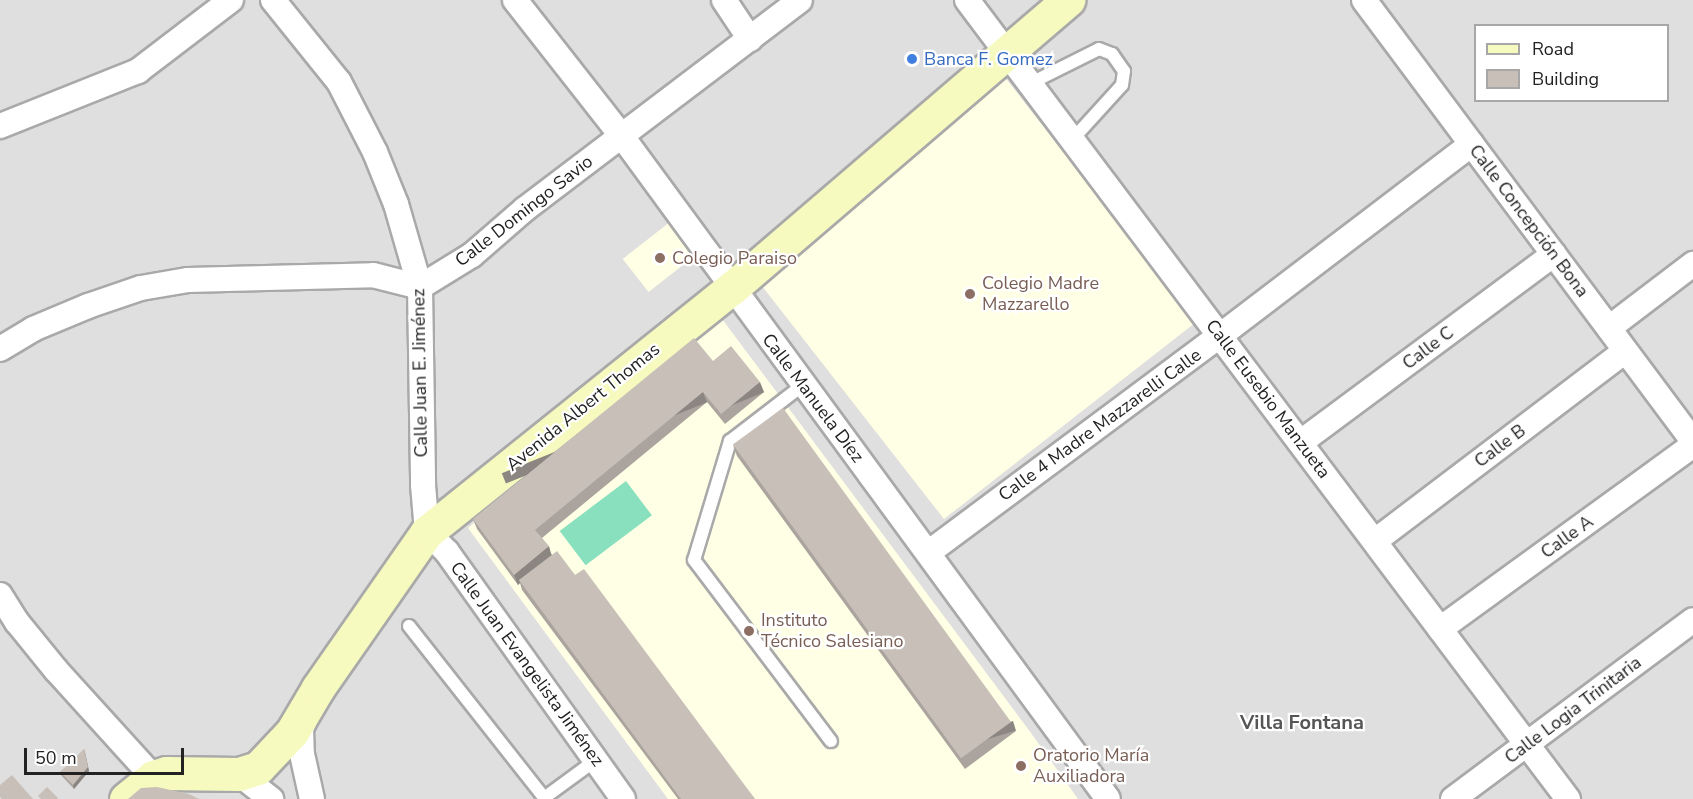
<!DOCTYPE html>
<meta charset="utf-8">
<style>
body{margin:0}
#map{position:relative;width:1693px;height:799px;overflow:hidden;background:#f2efe9;font-family:"Nunito Sans",sans-serif}
div>[style]{position:absolute}
[style*='--x']{left:calc(var(--x)*1px);top:calc(var(--y)*1px);width:calc(var(--w)*1px);rotate:calc(var(--a)*1deg)}
.residential>*{inset:0;background:#e0dfdf}
.education>*{inset:0;background:#ffffe5;transform-origin:0 0}
.pitch>*{inset:0;background:#88e0be;transform-origin:0 0}
.roads{filter:drop-shadow(2px 0 #a9a9a9) drop-shadow(-2px 0 #a9a9a9) drop-shadow(0 2px #a9a9a9) drop-shadow(0 -2px #a9a9a9)}
.lane>*{height:12px;margin:-6px;padding:0 6px;transform-origin:6px;border-radius:6px;background:#fff}
.street>*{height:24px;margin:-12px;padding:0 12px;transform-origin:12px;border-radius:12px;background:#fff}
.secondary>*{height:33px;margin:-16.5px;padding:0 16.5px;transform-origin:16.5px;border-radius:16.5px;background:#f7fabf}
.wall>*{inset:0;background:#aba49e}
.shaded-wall>*{inset:0;background:#8b8681;transform-origin:0 0}
.building>*{inset:0;background:#c7bfb8;transform-origin:0 0}
.dots>*{width:16px;height:16px;translate:-50% -50%;box-sizing:border-box;border:3px solid #fff;border-radius:50%}
span{translate:-50% -50%;white-space:nowrap;text-align:center;line-height:1.15;-webkit-text-stroke:4.5px #fff;paint-order:stroke}
.shop-label{font-size:18px;color:#366cbe}
.left{translate:0 -50%;text-align:left}
.street-label{font-size:18px;color:#222}
.education-label{font-size:18px;color:#785e54}
.neighbourhood-label{font-size:20px;color:#555;font-weight:700}
.legend{position:absolute;left:1474px;top:24px;width:195px;height:78px;box-sizing:border-box;background:#fff;border:2px solid #a7a7a7;margin:0;padding:8px 10px;list-style:none;font-size:18px;color:#222}
.legend li{display:flex;align-items:center;gap:12px;height:30px}
.legend b{width:30px;border:2px solid #a7a7a7}
.scale{position:absolute;left:24px;top:748px;width:160px;height:27px;box-sizing:border-box;border:3px solid #222;border-top:0;padding-left:8px;font-size:18px;line-height:21px;white-space:nowrap;color:#222;-webkit-text-stroke:4px #fff;paint-order:stroke}
</style>
<div id="map">
<div class="residential">
<div style="clip-path:polygon(evenodd,0 0,1693px 0,1693px 799px,0 799px,0 0,1476px 26px,1668px 26px,1668px 100px,1476px 100px,1476px 26px)"></div>
</div>
<div class="education">
<div style="left:993px;top:62px;width:330px;height:320px;rotate:52deg"></div>
<div style="left:670px;top:222px;width:42px;height:60px;rotate:52deg"></div>
<div style="clip-path:polygon(722px 319px,1031px 733px,1078px 799px,668px 799px,468px 528px)"></div>
</div>
<div class="pitch">
<div style="left:626px;top:481px;width:43px;height:83px;rotate:53deg"></div>
</div>
<div class="roads">
<div class="lane">
<div style="--x:1029;--y:84;--w:78;--a:-26.6"></div>
<div style="--x:1099;--y:49;--w:14;--a:21"></div>
<div style="--x:1112;--y:54;--w:21;--a:55"></div>
<div style="--x:1124;--y:71;--w:14;--a:98"></div>
<div style="--x:1122;--y:85;--w:74;--a:132.3"></div>
<div style="--x:803;--y:385;--w:92;--a:142.5"></div>
<div style="--x:730;--y:441;--w:124;--a:106.8"></div>
<div style="--x:694;--y:560;--w:227;--a:52.9"></div>
<div style="--x:409;--y:626;--w:220;--a:51.8"></div>
<div style="--x:544;--y:798;--w:64;--a:-36.2"></div>
</div>
<div class="street">
<div style="--x:273;--y:0;--w:105;--a:51.2"></div>
<div style="--x:339;--y:82;--w:79;--a:62.8"></div>
<div style="--x:375;--y:152;--w:56;--a:68"></div>
<div style="--x:396;--y:204;--w:86;--a:73.9"></div>
<div style="--x:420;--y:287;--w:198;--a:89.1"></div>
<div style="--x:423;--y:485;--w:47;--a:85.1"></div>
<div style="--x:427;--y:532;--w:28;--a:45"></div>
<div style="--x:447;--y:552;--w:303;--a:54.5"></div>
<div style="--x:515;--y:0;--w:172;--a:51.9"></div>
<div style="--x:621;--y:135;--w:823;--a:53.74"></div>
<div style="--x:724;--y:0;--w:47;--a:56.3"></div>
<div style="--x:967;--y:0;--w:1000;--a:53.05"></div>
<div style="--x:1364;--y:0;--w:550;--a:53.28"></div>
<div style="--x:0;--y:126;--w:149;--a:-21.7"></div>
<div style="--x:138;--y:71;--w:117;--a:-37.4"></div>
<div style="--x:1609;--y:328;--w:106;--a:-37.3"></div>
<div style="--x:0;--y:349;--w:39;--a:-31"></div>
<div style="--x:33;--y:329;--w:60;--a:-22.7"></div>
<div style="--x:88;--y:306;--w:56;--a:-18.8"></div>
<div style="--x:141;--y:288;--w:48;--a:-9.7"></div>
<div style="--x:188;--y:280;--w:185;--a:-1.5"></div>
<div style="--x:373;--y:275;--w:49;--a:14.3"></div>
<div style="--x:420;--y:287;--w:61;--a:-31.6"></div>
<div style="--x:472;--y:255;--w:70;--a:-41"></div>
<div style="--x:525;--y:209;--w:345;--a:-37.2"></div>
<div style="--x:1301;--y:442;--w:315;--a:-36.6"></div>
<div style="--x:1375;--y:541;--w:314;--a:-37.2"></div>
<div style="--x:928;--y:553;--w:365;--a:-36.7"></div>
<div style="--x:1221;--y:335;--w:315;--a:-37.3"></div>
<div style="--x:0;--y:595;--w:32;--a:58"></div>
<div style="--x:17;--y:622;--w:62;--a:50.9"></div>
<div style="--x:56;--y:670;--w:144;--a:47.8"></div>
<div style="--x:1440;--y:629;--w:313;--a:-36"></div>
<div style="--x:307;--y:715;--w:15;--a:113"></div>
<div style="--x:301;--y:729;--w:25;--a:88"></div>
<div style="--x:302;--y:754;--w:46;--a:77.5"></div>
<div style="--x:239;--y:774;--w:41;--a:38"></div>
<div style="--x:1453;--y:799;--w:299;--a:-36.7"></div>
</div>
<div class="secondary">
<div style="--x:126;--y:799;--w:35;--a:-39"></div>
<div style="--x:153;--y:777;--w:14;--a:-17"></div>
<div style="--x:166;--y:773;--w:73;--a:0.8"></div>
<div style="--x:239;--y:774;--w:20;--a:-18"></div>
<div style="--x:258;--y:768;--w:50;--a:-46.6"></div>
<div style="--x:292;--y:732;--w:51;--a:-59.4"></div>
<div style="--x:318;--y:688;--w:190;--a:-55.1"></div>
<div style="--x:427;--y:532;--w:391;--a:-38.7"></div>
<div style="--x:732;--y:288;--w:443;--a:-40.6"></div>
</div>
</div>
<div class="wall">
<div style="clip-path:polygon(713px 361px,764px 392px,725px 424px,707px 402px,542px 538px,552px 555px,575px 575px,755px 799px,678px 799px,522px 590px,520px 583px,518px 585px,477px 529px,473px 519px)"></div>
<div style="clip-path:polygon(733px 445px,1016px 731px,965px 769px,737px 456px)"></div>
<div style="clip-path:polygon(85px 752px,89px 771px,74px 789px,61px 775px,60px 772px)"></div>
</div>
<div class="shaded-wall">
<div style="clip-path:polygon(916px 55px,918px 58px,911px 64px,910px 61px)"></div>
<div style="left:760px;top:382px;width:11px;height:50px;rotate:68deg"></div>
<div style="left:703px;top:392px;width:11px;height:217px;rotate:68deg"></div>
<div style="clip-path:polygon(549px 546px,552px 557px,519px 580px,520px 583px,518px 585px,514px 575px)"></div>
<div style="left:1013px;top:721px;width:10px;height:64px;rotate:73deg"></div>
<div style="clip-path:polygon(84px 749px,89px 771px,74px 789px,73px 785px)"></div>
</div>
<div class="building">
<div style="clip-path:polygon(912px 50px,916px 55px,910px 61px,905px 56px)"></div>
<div style="clip-path:polygon(694px 338px,713px 361px,731px 346px,760px 382px,721px 414px,703px 392px,535px 530px,549px 546px,514px 575px,473px 519px)"></div>
<div style="left:783px;top:408px;width:388px;height:62px;rotate:54deg"></div>
<div style="clip-path:polygon(557px 551px,575px 575px,584px 569px,755px 799px,681px 799px,519px 580px)"></div>
<div style="clip-path:polygon(84px 749px,88px 767px,73px 785px,60px 772px)"></div>
<div style="clip-path:polygon(12px 775px,33px 799px,2px 799px,0 797px,0 785px)"></div>
<div style="clip-path:polygon(47px 787px,58px 798px,57px 799px,41px 799px,38px 796px)"></div>
<div style="clip-path:polygon(157px 787px,189px 794px,199px 799px,128px 799px,141px 788px)"></div>
</div>
<div class="dots">
<div style="left:912px;top:59px;background:#3f7fe0"></div>
<div style="left:660px;top:258px;background:#8d6e63"></div>
<div style="left:970px;top:294px;background:#8d6e63"></div>
<div style="left:749px;top:631px;background:#8d6e63"></div>
<div style="left:1021px;top:766px;background:#8d6e63"></div>
</div>
<div class="shop-label">
<span class="left" style="left:924px;top:59px">Banca F. Gomez</span>
</div>
<div class="street-label">
<span style="left:524px;top:211px;rotate:-38deg">Calle Domingo Savio</span>
<span style="left:1529px;top:221px;rotate:53deg">Calle Concepción Bona</span>
<span style="left:1428px;top:348px;rotate:-37deg">Calle C</span>
<span style="left:420px;top:373px;rotate:-91deg">Calle Juan E. Jiménez</span>
<span style="left:813px;top:398px;rotate:53deg">Calle Manuela Díez</span>
<span style="left:1268px;top:399px;rotate:53deg">Calle Eusebio Manzueta</span>
<span style="left:583px;top:407px;rotate:-39deg">Avenida Albert Thomas</span>
<span style="left:1100px;top:425px;rotate:-36deg">Calle 4 Madre Mazzarelli Calle</span>
<span style="left:1500px;top:446px;rotate:-37deg">Calle B</span>
<span style="left:1567px;top:537px;rotate:-36deg">Calle A</span>
<span style="left:527px;top:664px;rotate:54deg">Calle Juan Evangelista Jiménez</span>
<span style="left:1573px;top:710px;rotate:-37deg">Calle Logia Trinitaria</span>
</div>
<div class="education-label">
<span class="left" style="left:672px;top:258px">Colegio Paraiso</span>
<span class="left" style="left:982px;top:294px">Colegio Madre<br>Mazzarello</span>
<span class="left" style="left:761px;top:631px">Instituto<br>Técnico Salesiano</span>
<span class="left" style="left:1033px;top:766px">Oratorio María<br>Auxiliadora</span>
</div>
<div class="neighbourhood-label">
<span style="left:1302px;top:722px">Villa Fontana</span>
</div>
<ul class="legend">
<li><b style="height:8px;background:#f7fabf"></b>Road</li>
<li><b style="height:16px;background:#c7bfb8"></b>Building</li>
</ul>
<div class="scale">50 m</div>
</div>
